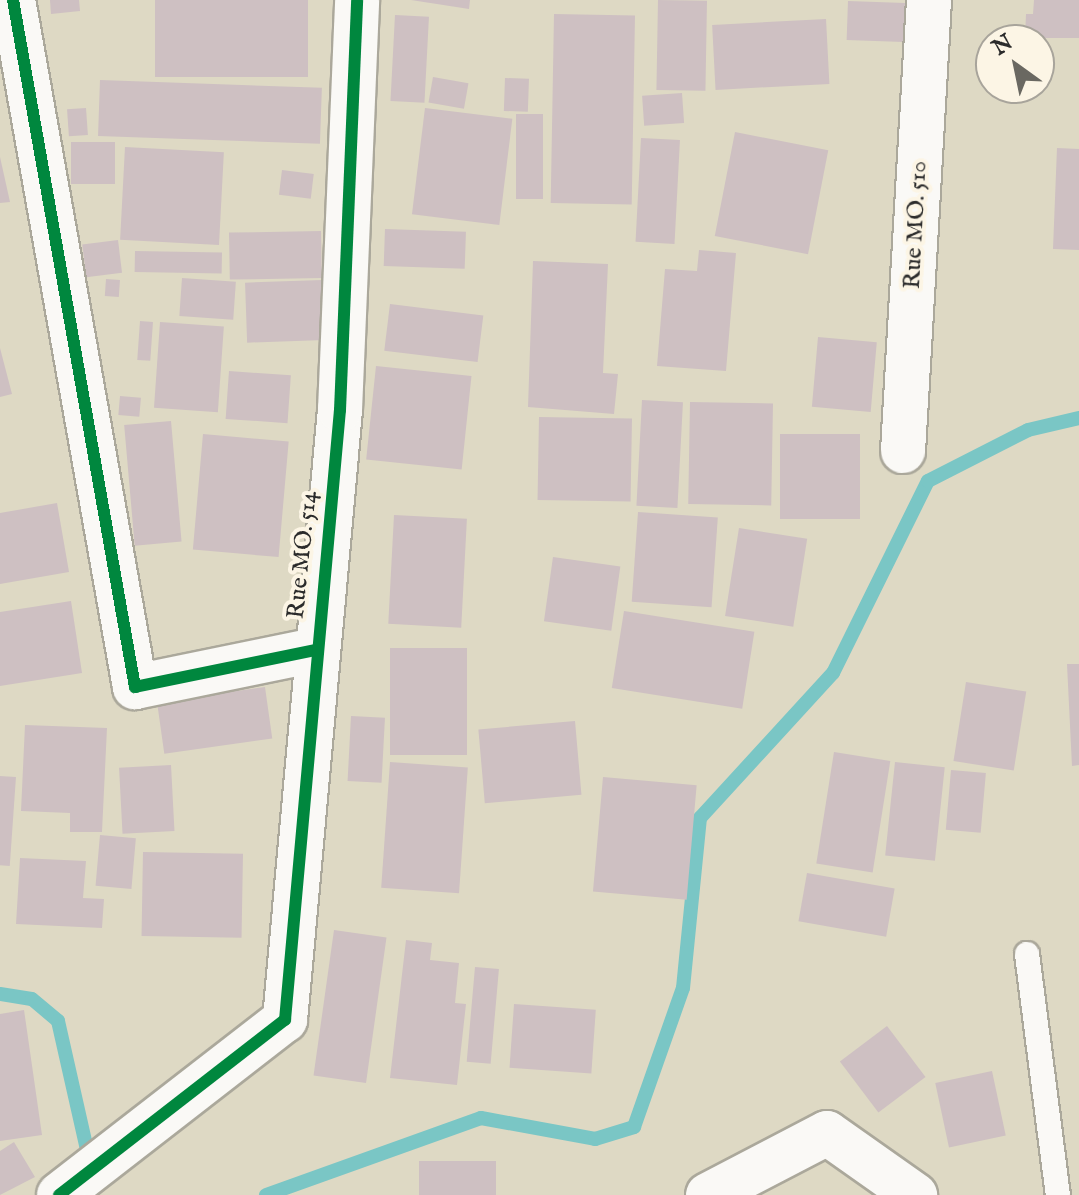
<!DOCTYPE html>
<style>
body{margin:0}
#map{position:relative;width:1079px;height:1195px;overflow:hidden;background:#ded9c4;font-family:"IM FELL English",serif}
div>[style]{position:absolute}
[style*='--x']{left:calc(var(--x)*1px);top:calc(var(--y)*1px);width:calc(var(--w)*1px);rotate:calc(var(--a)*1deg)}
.stream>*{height:14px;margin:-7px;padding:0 7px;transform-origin:7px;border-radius:7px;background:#7ac6c5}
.building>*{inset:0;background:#cec0c2;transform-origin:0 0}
.roads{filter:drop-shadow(2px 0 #aba89b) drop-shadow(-2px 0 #aba89b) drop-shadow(0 2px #aba89b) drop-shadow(0 -2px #aba89b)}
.service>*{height:24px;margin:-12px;padding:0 12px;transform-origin:12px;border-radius:12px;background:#faf9f6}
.minor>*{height:44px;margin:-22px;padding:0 22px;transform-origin:22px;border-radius:22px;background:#faf9f6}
.cycleway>*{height:12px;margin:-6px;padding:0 6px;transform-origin:6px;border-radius:6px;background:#00873e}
span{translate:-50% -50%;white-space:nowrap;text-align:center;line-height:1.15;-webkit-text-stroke:8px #fcf5e5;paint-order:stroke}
.street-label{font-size:24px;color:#2b2b2b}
.north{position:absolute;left:975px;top:24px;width:80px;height:80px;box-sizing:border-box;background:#fcf5e5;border:2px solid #a8a49b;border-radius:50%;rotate:327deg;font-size:22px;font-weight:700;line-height:32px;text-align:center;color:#2b2b2b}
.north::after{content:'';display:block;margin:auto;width:28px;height:36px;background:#6a6861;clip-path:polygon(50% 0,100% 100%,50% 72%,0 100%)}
</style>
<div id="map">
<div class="stream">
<div style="--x:0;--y:994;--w:32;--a:9"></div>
<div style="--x:32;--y:999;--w:34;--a:40"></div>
<div style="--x:58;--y:1021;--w:132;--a:77.3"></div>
<div style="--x:266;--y:1195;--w:228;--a:-19.7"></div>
<div style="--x:481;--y:1118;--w:116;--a:10.4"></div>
<div style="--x:595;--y:1139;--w:41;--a:-17.1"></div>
<div style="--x:634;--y:1127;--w:147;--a:-70.6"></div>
<div style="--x:683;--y:988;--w:171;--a:-84.3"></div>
<div style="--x:700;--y:818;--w:197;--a:-47.5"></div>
<div style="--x:833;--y:673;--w:214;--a:-63.7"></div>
<div style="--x:928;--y:481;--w:112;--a:-27"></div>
<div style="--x:1028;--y:430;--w:52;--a:-13.2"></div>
</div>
<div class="building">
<div style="clip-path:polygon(50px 0,79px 0,80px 11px,51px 14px)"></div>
<div style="left:155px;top:0;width:153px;height:77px"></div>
<div style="clip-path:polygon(411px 0,470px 0,469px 9px)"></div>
<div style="left:658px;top:0;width:49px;height:90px;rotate:1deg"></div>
<div style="clip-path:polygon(1034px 0,1079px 0,1079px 38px,1025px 38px,1026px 14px,1033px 14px)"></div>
<div style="left:848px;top:1px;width:57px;height:39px;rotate:2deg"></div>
<div style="left:554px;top:14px;width:81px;height:189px;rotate:1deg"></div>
<div style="left:395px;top:15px;width:34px;height:86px;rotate:3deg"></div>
<div style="left:826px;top:19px;width:65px;height:114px;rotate:87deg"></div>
<div style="left:433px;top:77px;width:36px;height:26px;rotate:10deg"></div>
<div style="left:505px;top:78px;width:24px;height:33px;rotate:2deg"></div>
<div style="left:100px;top:80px;width:222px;height:56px;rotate:2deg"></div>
<div style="left:682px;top:93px;width:30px;height:40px;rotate:86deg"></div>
<div style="left:86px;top:108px;width:27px;height:19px;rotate:86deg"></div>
<div style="left:425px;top:108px;width:88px;height:107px;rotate:7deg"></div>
<div style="left:516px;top:114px;width:27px;height:85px"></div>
<div style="left:735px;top:132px;width:95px;height:106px;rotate:11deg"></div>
<div style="left:641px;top:138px;width:39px;height:104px;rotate:3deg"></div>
<div style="left:115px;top:142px;width:42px;height:44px;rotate:90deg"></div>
<div style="left:125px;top:147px;width:99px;height:93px;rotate:3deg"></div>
<div style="clip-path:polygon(1057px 148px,1079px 149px,1079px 250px,1053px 249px)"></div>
<div style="clip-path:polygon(0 157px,10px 202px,0 203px)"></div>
<div style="left:282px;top:170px;width:32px;height:25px;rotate:7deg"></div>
<div style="left:385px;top:229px;width:81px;height:37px;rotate:2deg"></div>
<div style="left:321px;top:231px;width:47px;height:92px;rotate:89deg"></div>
<div style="left:118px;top:240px;width:33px;height:36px;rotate:83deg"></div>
<div style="clip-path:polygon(699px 250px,736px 253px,726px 371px,657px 366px,665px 269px,697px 271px)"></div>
<div style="left:135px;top:251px;width:87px;height:21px;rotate:1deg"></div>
<div style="clip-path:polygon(533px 261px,608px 264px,603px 373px,618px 374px,614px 414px,528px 407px)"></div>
<div style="left:182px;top:278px;width:54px;height:38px;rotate:4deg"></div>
<div style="left:106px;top:279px;width:14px;height:17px;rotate:4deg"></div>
<div style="left:322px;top:280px;width:60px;height:77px;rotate:88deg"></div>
<div style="left:390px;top:304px;width:94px;height:47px;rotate:7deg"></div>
<div style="left:140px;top:321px;width:13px;height:39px;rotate:4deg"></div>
<div style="left:160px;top:322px;width:64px;height:86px;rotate:4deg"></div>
<div style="left:818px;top:337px;width:59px;height:70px;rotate:5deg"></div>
<div style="clip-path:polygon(0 348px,12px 394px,0 397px)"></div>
<div style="left:376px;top:366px;width:96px;height:94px;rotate:6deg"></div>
<div style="left:229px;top:371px;width:62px;height:48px;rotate:4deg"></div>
<div style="left:120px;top:396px;width:21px;height:19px;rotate:5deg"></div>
<div style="left:642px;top:400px;width:41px;height:106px;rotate:3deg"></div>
<div style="left:690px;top:402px;width:83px;height:102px;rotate:1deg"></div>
<div style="left:539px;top:417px;width:93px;height:83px;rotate:1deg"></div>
<div style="left:171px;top:421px;width:121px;height:47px;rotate:85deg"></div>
<div style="left:203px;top:434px;width:86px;height:116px;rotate:5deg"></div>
<div style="left:780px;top:434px;width:80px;height:85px"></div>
<div style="clip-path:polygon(57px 503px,69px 572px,0 584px,0 513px)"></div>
<div style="left:638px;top:512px;width:80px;height:90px;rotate:4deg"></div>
<div style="left:394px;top:515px;width:73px;height:109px;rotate:3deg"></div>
<div style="left:739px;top:528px;width:69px;height:89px;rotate:9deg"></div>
<div style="left:553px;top:557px;width:68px;height:65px;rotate:8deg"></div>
<div style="clip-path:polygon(71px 601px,82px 673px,0 686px,0 612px)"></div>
<div style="left:624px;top:611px;width:132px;height:78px;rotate:9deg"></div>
<div style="left:467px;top:648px;width:107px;height:77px;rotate:90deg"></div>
<div style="clip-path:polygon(1067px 664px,1079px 664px,1079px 765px,1072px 766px)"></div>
<div style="left:966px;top:682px;width:61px;height:80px;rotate:9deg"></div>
<div style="left:265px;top:687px;width:52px;height:109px;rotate:82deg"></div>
<div style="left:351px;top:716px;width:34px;height:65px;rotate:3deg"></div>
<div style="left:575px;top:721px;width:74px;height:97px;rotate:85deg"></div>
<div style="clip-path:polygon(25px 725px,107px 728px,102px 832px,70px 832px,70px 813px,21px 811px)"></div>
<div style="left:834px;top:752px;width:57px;height:113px;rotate:9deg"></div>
<div style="left:390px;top:762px;width:78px;height:126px;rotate:4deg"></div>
<div style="left:895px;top:762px;width:50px;height:94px;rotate:6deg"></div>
<div style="left:171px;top:765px;width:66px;height:52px;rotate:87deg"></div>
<div style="left:951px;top:770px;width:35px;height:60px;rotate:5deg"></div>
<div style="left:0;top:776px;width:16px;height:89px;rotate:4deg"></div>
<div style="left:603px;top:777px;width:94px;height:115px;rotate:5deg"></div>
<div style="left:100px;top:835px;width:36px;height:51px;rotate:5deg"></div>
<div style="left:143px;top:852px;width:100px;height:84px;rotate:1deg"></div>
<div style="clip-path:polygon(20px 858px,86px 861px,83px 898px,104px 899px,102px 928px,16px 924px)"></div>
<div style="left:807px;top:873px;width:89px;height:49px;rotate:10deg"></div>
<div style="left:334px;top:930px;width:53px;height:147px;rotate:8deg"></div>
<div style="clip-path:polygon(406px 940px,432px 943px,430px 960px,459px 963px,455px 1003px,466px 1004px,457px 1085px,390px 1078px)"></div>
<div style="left:475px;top:967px;width:24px;height:95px;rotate:5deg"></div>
<div style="left:514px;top:1004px;width:82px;height:64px;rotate:4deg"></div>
<div style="clip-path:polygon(24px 1010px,42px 1135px,0 1141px,0 1014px)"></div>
<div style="left:887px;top:1026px;width:64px;height:59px;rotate:53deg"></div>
<div style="left:992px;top:1071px;width:66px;height:58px;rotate:78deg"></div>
<div style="clip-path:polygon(14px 1142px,35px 1177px,0 1195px,0 1151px)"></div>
<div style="left:496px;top:1161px;width:34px;height:77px;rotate:90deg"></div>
</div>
<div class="roads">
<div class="service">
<div style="--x:1027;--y:954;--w:243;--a:82.7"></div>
</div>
<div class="minor">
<div style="--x:13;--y:0;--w:698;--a:79.93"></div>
<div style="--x:135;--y:687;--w:185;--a:-11.6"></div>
<div style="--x:903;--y:451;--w:452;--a:-86.7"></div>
<div style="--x:59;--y:1195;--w:286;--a:-37.8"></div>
<div style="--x:285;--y:1020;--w:612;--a:-84.85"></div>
<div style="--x:340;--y:410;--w:410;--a:-87.6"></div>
<div style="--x:708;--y:1195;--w:134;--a:-27.5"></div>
<div style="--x:827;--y:1133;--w:108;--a:35.2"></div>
</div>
</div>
<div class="cycleway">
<div style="--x:13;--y:0;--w:698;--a:79.93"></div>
<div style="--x:135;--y:687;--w:185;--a:-11.6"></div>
<div style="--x:59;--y:1195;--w:286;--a:-37.8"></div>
<div style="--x:285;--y:1020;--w:612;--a:-84.85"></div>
<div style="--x:340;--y:410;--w:410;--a:-87.6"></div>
</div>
<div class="street-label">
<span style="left:916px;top:225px;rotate:-87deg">Rue MO. 510</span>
<span style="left:303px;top:555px;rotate:-84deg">Rue MO. 514</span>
</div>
<div class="north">N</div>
</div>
